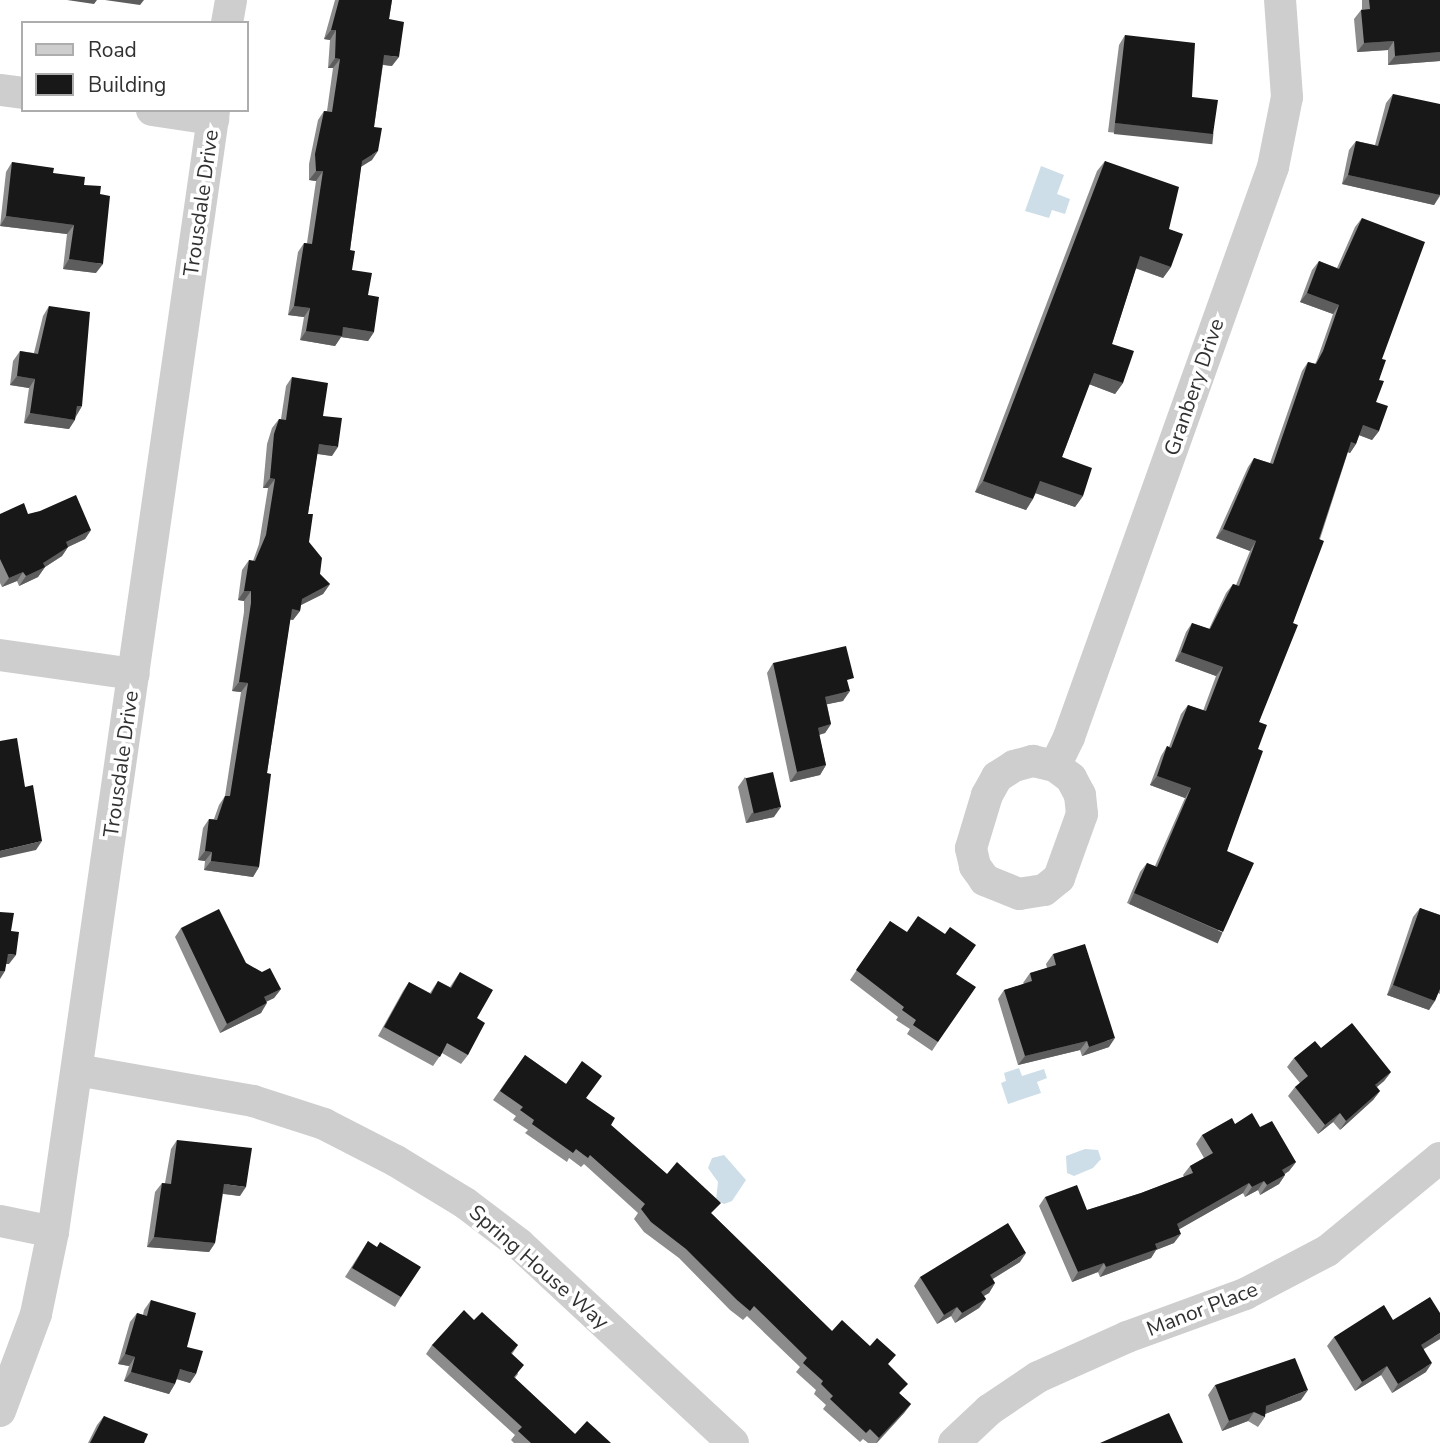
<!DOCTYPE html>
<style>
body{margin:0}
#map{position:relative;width:1440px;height:1443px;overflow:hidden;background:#fff;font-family:"Nunito Sans",sans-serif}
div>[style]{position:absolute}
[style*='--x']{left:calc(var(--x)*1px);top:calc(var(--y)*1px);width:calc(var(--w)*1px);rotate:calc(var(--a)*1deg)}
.water>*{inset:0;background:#cddee8}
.street>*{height:32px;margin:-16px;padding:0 16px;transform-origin:16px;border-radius:16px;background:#cecece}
.wall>*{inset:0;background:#8c8c8c}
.shaded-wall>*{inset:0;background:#5d5d5d;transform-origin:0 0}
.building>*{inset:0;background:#181818;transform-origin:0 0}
span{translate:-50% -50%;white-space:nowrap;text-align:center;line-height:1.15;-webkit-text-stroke:7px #fff;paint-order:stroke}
.street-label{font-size:21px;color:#313131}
.legend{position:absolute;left:21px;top:21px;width:228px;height:91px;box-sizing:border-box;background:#fff;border:2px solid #adadad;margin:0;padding:9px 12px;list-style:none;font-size:21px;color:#313131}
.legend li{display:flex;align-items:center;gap:14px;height:35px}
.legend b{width:35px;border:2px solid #adadad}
</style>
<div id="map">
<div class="water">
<div style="clip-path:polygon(1041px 166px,1064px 175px,1057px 194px,1070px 199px,1065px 214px,1052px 210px,1049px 218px,1025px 211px)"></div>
<div style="clip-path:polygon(1019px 1068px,1022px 1076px,1044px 1069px,1047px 1078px,1037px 1082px,1041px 1093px,1008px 1104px,1001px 1083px,1006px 1081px,1004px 1073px)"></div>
<div style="clip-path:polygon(1085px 1149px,1098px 1150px,1101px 1159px,1093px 1168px,1074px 1176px,1067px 1173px,1066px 1156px)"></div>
<div style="clip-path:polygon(724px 1155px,746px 1180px,732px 1201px,724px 1204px,716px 1200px,718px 1182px,708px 1168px,712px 1158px)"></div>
</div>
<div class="street">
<div style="--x:227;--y:23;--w:23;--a:-80"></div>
<div style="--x:0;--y:90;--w:23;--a:7"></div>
<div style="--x:152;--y:110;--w:62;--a:8.4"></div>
<div style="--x:0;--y:655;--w:135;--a:8.1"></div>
<div style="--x:1033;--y:761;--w:23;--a:13"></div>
<div style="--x:1055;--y:766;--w:20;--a:37"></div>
<div style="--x:1071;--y:778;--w:19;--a:62"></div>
<div style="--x:1080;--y:795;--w:19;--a:84"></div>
<div style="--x:1082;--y:814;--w:68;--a:109.8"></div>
<div style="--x:1059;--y:878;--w:19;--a:141"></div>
<div style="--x:1044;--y:890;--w:25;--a:171"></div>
<div style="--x:1019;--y:894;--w:37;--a:-158"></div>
<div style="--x:985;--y:880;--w:17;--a:-126"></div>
<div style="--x:975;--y:866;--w:18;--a:-103"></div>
<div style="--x:971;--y:848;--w:55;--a:-73.2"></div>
<div style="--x:987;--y:795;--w:21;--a:-61"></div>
<div style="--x:997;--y:777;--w:20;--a:-33"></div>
<div style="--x:1014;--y:766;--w:20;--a:-15"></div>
<div style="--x:1055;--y:766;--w:32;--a:-64"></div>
<div style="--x:1069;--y:737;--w:605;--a:-70.31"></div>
<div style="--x:1273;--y:167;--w:71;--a:-78.7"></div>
<div style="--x:1287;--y:97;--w:97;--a:-94.1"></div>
<div style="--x:77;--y:1070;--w:179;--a:10"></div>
<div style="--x:253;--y:1101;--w:75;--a:17.9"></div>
<div style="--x:324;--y:1124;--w:81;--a:27.2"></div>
<div style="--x:396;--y:1161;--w:81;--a:31.3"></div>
<div style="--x:465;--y:1203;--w:68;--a:37.2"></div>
<div style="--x:519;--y:1244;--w:292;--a:42.9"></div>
<div style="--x:0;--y:1221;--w:54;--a:11.7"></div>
<div style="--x:0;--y:1411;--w:103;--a:-69.6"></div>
<div style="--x:36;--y:1314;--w:84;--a:-78.3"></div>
<div style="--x:53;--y:1232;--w:1133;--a:-81.83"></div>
<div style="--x:954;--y:1443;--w:48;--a:-43.3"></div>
<div style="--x:989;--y:1410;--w:59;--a:-34"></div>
<div style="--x:1038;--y:1377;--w:98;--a:-24.2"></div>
<div style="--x:1127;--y:1337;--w:126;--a:-20"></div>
<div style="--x:1245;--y:1294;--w:93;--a:-27.7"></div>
<div style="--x:1327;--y:1251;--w:146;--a:-39.5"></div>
</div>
<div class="wall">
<div style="clip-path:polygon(335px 0,392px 0,389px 19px,392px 66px,383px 65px,374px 127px,372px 160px,361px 166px,350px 250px,352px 270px,368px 295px,374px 332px,368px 341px,341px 337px,335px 346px,300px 340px,304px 317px,288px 315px,298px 252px,304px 243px,307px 243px,316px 181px,309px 180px,309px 164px,318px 120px,324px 111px,327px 111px,333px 68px,328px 68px,330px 40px,324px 39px)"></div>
<div style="clip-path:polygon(1362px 0,1440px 0,1440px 61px,1388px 65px,1388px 50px,1357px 52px,1354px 19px,1361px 10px,1362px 9px)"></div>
<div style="clip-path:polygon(1125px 35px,1192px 97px,1213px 134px,1207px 143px,1108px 132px,1119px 45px)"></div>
<div style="clip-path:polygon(1393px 94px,1440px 196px,1434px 205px,1342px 184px,1349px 150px,1356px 141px,1375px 145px,1386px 103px)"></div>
<div style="clip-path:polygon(1105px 161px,1169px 229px,1171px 267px,1163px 278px,1136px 268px,1112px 344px,1123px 383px,1115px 394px,1089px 384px,1062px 457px,1083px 496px,1075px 507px,1036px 493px,1026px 510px,975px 492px,1097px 171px)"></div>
<div style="clip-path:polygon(12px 162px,53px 173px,84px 185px,100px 194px,96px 273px,63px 269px,67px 234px,0 226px,6px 172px)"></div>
<div style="clip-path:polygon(1362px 218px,1382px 359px,1376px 402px,1379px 431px,1372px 440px,1359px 435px,1356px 444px,1350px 453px,1348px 452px,1293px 623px,1259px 722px,1258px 749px,1227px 851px,1217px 942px,1127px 903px,1140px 872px,1147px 863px,1155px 866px,1185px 798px,1150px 785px,1161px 756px,1167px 746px,1169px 747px,1181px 714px,1188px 705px,1203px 711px,1216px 676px,1175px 661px,1186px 632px,1192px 623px,1209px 629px,1226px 593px,1233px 584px,1236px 585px,1250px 551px,1216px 538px,1248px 467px,1254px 458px,1270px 463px,1302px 371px,1308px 362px,1315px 364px,1317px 360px,1333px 314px,1300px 302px,1312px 270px,1319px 261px,1337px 268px,1355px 227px)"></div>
<div style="clip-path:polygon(49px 306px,82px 406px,69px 429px,24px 423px,29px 388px,10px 385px,13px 361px,20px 351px,34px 353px,43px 316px)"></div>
<div style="clip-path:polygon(292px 377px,323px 416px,332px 456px,317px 454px,308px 514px,309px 542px,320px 574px,330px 584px,323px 594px,301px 605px,300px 611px,293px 620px,290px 619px,267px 773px,259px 867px,253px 877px,204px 870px,205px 861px,198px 860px,203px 828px,209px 819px,214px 819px,219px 805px,225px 796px,241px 692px,232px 691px,244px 612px,244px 601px,238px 600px,242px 570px,249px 560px,253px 561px,259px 544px,268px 488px,263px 488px,267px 444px,272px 428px,279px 419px,281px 419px,286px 386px)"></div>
<div style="clip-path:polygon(0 514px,28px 514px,91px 530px,85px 539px,68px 547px,62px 556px,45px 567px,38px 577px,19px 586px,17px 581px,2px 587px,0 583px)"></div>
<div style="clip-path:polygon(773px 663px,848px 686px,843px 701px,827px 704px,831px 724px,825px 733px,819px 735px,826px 765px,820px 775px,790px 782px,767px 673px)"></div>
<div style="clip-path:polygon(745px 777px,774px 817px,746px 823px,738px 787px)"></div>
<div style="clip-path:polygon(1420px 908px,1440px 915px,1440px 994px,1438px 993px,1429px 1010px,1387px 995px,1413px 917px)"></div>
<div style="clip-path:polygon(890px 921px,956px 974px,938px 1042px,932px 1051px,907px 1034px,910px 1029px,896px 1020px,898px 1017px,850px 980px)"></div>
<div style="clip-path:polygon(181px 928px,246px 963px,281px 989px,274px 998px,266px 1002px,261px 1013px,220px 1033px,175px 937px)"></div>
<div style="clip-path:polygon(1053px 954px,1109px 1047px,1082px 1056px,1080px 1050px,1018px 1065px,998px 999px,1004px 990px,1024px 984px,1023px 983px,1030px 973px,1047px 968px,1046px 964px)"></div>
<div style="clip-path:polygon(460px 972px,477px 1018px,468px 1055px,461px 1064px,442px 1053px,433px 1066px,378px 1036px,403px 991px,409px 982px,430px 993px,438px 981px,450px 987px)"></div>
<div style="clip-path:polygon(1321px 1048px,1391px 1072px,1384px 1081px,1377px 1087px,1380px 1091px,1373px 1100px,1340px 1130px,1333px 1122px,1318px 1134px,1288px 1096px,1295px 1087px,1300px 1083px,1287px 1067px,1294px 1058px)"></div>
<div style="clip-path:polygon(525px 1055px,586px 1098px,611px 1125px,712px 1214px,832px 1331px,889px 1365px,900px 1394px,911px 1404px,904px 1413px,877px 1443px,868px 1443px,863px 1439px,860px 1442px,823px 1409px,826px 1405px,814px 1394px,816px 1390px,796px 1372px,800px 1367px,747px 1316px,743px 1320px,730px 1310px,679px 1258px,644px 1232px,634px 1219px,638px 1213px,584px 1164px,581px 1167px,569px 1158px,567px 1162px,525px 1133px,528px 1130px,513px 1120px,516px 1116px,493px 1100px)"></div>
<div style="clip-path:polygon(1235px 1124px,1260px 1127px,1296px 1162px,1289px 1171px,1285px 1174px,1285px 1175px,1279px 1184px,1260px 1195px,1258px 1190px,1245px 1197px,1243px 1193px,1179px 1229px,1174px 1243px,1156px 1250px,1151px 1258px,1100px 1277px,1098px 1272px,1072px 1282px,1039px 1206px,1045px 1197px,1087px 1210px,1141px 1193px,1184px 1177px,1183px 1175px,1190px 1166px,1204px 1158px,1196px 1144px,1202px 1135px)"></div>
<div style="clip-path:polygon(177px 1140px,240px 1196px,223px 1194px,215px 1243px,209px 1252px,147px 1247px,155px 1192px,162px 1183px,165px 1183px,171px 1149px)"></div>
<div style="clip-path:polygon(368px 1241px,401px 1297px,395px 1307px,345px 1277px)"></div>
<div style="clip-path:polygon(1020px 1262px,993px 1279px,995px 1283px,989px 1293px,984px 1296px,986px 1299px,979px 1308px,955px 1323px,951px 1316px,937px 1324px,914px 1286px,920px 1277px)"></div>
<div style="clip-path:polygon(151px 1300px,187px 1347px,190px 1383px,177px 1379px,169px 1394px,124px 1381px,129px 1366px,118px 1364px,130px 1322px,137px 1313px,143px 1315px,144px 1310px)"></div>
<div style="clip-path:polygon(474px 1320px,518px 1345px,512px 1354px,518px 1374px,515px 1378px,575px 1434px,611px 1443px,514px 1443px,511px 1440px,515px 1435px,426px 1354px,432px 1345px)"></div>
<div style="clip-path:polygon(1393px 1320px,1440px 1339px,1424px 1349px,1426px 1372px,1392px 1393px,1381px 1375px,1355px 1391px,1327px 1346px,1334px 1337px)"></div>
<div style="clip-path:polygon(1215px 1385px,1301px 1400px,1265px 1414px,1265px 1417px,1258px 1427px,1248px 1421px,1222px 1431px,1208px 1395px)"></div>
<div style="clip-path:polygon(104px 1416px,144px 1443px,88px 1443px,97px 1425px)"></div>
</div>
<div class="shaded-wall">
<div style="clip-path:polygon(67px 0,97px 0,94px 4px)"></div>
<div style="clip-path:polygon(105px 0,144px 0,140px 5px)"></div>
<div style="clip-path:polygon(331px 30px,336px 30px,330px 40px,324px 39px)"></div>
<div style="clip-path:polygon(1394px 41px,1388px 50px,1357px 52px,1364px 43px)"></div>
<div style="clip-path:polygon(1440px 52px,1440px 61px,1388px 65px,1395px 56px)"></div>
<div style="clip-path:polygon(384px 55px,399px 57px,392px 66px,378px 64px)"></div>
<div style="clip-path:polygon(335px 58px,340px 59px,333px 68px,328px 68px)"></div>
<div style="left:1115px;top:123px;width:99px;height:11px;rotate:6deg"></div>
<div style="clip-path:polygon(378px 151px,372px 160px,356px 170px,362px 161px)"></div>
<div style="clip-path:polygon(316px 171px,323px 171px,316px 181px,309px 180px)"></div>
<div style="clip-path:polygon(1348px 175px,1440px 195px,1434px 205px,1342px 184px)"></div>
<div style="clip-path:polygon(6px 216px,74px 225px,67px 234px,0 226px)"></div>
<div style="clip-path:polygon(1140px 256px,1171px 267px,1163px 278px,1132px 267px)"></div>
<div style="clip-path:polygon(69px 259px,103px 264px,96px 273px,63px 269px)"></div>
<div style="clip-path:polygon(1307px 293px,1339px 305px,1333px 314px,1300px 302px)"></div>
<div style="clip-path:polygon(294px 306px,310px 308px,304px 317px,288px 315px)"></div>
<div style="clip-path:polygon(343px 327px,374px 332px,368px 341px,341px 337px,335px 346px,300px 340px,306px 331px)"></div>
<div style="clip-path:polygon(1094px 373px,1123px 383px,1115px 394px,1086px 383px)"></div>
<div style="clip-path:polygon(17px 376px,35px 379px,29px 388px,10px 385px)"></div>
<div style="clip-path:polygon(77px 406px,82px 406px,76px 416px)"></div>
<div style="clip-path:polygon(30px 413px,75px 420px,69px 429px,24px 423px)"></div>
<div style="clip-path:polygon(1363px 425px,1379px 431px,1372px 440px,1356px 434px)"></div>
<div style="clip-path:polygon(1351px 442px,1356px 444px,1350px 453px,1345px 451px)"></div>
<div style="clip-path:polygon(319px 444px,338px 447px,332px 456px,312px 453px)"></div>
<div style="clip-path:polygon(270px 478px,275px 479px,268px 488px,263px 488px)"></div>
<div style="clip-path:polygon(983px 481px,1033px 499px,1026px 510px,975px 492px)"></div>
<div style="clip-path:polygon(1040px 481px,1083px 496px,1075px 507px,1032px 492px)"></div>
<div style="clip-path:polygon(1223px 529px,1256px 541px,1250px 551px,1216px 538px)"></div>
<div style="clip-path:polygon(91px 530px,85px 539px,68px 547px,62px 556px,42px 569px,45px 567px,38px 577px,19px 586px,26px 576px,43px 563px,66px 542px)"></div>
<div style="clip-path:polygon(23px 572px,17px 581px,2px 587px,9px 578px)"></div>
<div style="clip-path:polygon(330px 584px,323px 594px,295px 608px,302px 599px)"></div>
<div style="clip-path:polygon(244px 591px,251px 591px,244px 601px,238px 600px)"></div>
<div style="clip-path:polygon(292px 609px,300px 611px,293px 620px,285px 619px)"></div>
<div style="clip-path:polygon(1181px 652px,1223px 667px,1216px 676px,1175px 661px)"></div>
<div style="clip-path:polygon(239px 682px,248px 683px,241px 692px,232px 691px)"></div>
<div style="clip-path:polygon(850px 691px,843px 701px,819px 706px,825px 697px)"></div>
<div style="clip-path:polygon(831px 724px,825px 733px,811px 737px,818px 728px)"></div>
<div style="clip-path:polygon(826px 765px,820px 775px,790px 782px,797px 772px)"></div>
<div style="clip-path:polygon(1157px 776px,1191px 788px,1185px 798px,1150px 785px)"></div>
<div style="clip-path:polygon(781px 807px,774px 817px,746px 823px,752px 813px)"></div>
<div style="clip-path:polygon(42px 841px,36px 850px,0 858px,0 851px)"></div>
<div style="clip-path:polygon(205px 851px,212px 852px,205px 861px,198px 860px)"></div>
<div style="clip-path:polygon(211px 861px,259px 867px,253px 877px,204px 870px)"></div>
<div style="left:1134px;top:893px;width:97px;height:12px;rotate:24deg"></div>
<div style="clip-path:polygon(8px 954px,16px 955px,9px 964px,2px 964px)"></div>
<div style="clip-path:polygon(0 971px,5px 971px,0 979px)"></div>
<div style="clip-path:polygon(1393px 985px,1435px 1001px,1429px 1010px,1387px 995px)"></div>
<div style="clip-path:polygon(281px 989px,274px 998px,257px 1006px,264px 997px)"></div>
<div style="clip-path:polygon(267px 1003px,261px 1013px,220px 1033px,227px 1024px)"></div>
<div style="clip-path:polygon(1115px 1038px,1109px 1047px,1082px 1056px,1089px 1047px)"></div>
<div style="clip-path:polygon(1087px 1041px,1080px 1050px,1018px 1065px,1025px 1056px)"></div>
<div style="clip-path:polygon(1391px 1072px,1384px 1081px,1368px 1094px,1375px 1085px)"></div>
<div style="clip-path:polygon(1380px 1091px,1373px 1100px,1340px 1130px,1346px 1121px)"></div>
<div style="clip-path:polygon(1340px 1113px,1333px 1122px,1318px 1134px,1325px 1125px)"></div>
<div style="clip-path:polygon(1296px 1162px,1289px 1171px,1276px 1179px,1282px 1170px)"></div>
<div style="clip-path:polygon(1285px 1175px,1279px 1184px,1260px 1195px,1267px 1185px)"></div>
<div style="clip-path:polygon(1264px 1181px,1258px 1190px,1245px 1197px,1252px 1187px)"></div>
<div style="clip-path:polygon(1249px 1183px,1243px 1193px,1171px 1234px,1177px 1224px)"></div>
<div style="clip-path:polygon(224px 1184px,246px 1187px,240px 1196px,218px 1193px)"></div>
<div style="clip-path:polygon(1181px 1234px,1174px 1243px,1156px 1250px,1151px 1258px,1100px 1277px,1106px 1267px,1155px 1244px)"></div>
<div style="clip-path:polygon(154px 1237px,215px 1243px,209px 1252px,147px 1247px)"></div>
<div style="clip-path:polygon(1026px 1253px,1020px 1262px,984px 1284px,990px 1275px)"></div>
<div style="clip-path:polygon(1104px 1263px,1098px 1272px,1072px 1282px,1078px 1272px)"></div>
<div style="clip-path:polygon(995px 1283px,989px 1293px,975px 1301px,981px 1292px)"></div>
<div style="clip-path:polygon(986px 1299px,979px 1308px,955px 1323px,962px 1313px)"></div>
<div style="clip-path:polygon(957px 1307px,951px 1316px,937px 1324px,944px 1315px)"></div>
<div style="clip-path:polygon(1440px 1333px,1440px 1339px,1415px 1354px,1421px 1345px)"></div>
<div style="clip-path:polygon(125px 1354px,135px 1357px,129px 1366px,118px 1364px)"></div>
<div style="clip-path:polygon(1432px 1363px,1426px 1372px,1392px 1393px,1398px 1384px)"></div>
<div style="clip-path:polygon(1387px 1366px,1381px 1375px,1355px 1391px,1362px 1382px)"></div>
<div style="clip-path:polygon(180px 1369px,196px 1374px,190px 1383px,173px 1378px)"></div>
<div style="clip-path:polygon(131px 1372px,175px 1384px,169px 1394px,124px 1381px)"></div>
<div style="clip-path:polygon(1308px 1390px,1301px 1400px,1260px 1416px,1266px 1406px)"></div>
<div style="clip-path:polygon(911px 1404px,904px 1413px,876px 1443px,879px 1438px)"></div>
<div style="clip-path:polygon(1254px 1412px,1248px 1421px,1222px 1431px,1229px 1421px)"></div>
</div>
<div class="building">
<div style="clip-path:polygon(339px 0,392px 0,389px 19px,404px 22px,399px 57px,384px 55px,374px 127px,382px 128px,378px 151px,362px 161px,350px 250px,355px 251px,352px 270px,372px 273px,368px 295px,379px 297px,374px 332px,343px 327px,342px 336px,306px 331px,310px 308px,294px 306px,304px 243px,312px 244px,323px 171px,316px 171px,315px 154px,324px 111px,332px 112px,340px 59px,335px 58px,336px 30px,331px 30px)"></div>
<div style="clip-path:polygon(1369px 0,1440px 0,1440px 52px,1395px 56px,1394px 41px,1364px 43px,1361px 10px,1370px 9px)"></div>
<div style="clip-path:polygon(1125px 35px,1195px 43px,1192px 97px,1218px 100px,1213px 134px,1115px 123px)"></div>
<div style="clip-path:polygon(1393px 94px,1440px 104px,1440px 195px,1348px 175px,1356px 141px,1378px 146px)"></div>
<div style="clip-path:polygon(1105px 161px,1179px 187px,1169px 229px,1183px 234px,1171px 267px,1140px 256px,1112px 344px,1134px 351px,1123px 383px,1094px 373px,1062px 457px,1092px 468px,1083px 496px,1040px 481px,1033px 499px,983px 481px)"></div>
<div style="clip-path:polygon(12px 162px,54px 168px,53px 173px,85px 177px,84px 185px,101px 186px,100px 194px,110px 196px,103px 264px,69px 259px,74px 225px,6px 216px)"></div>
<div style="clip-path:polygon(1362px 218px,1425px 242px,1382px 359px,1386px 360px,1379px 380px,1384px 381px,1376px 402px,1388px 406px,1379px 431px,1363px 425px,1356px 444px,1351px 442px,1319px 539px,1324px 541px,1293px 623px,1298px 625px,1259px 722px,1267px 725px,1258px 749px,1263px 751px,1227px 851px,1254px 863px,1223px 932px,1134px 893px,1147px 863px,1157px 867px,1191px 788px,1157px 776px,1167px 746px,1171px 748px,1188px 705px,1206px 711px,1223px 667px,1181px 652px,1192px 623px,1210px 629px,1233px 584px,1239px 586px,1256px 541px,1223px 529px,1254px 458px,1273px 464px,1308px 362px,1316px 364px,1323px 351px,1339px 305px,1307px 293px,1319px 261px,1339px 269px)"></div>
<div style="clip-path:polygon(49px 306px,90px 312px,82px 406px,77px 406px,75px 420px,30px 413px,35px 379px,17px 376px,20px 351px,38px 354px)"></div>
<div style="clip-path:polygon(292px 377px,328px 383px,323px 416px,342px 418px,338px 447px,319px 444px,308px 514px,313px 514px,309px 542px,322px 558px,320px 574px,330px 584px,302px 599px,300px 611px,292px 609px,267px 773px,271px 774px,259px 867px,211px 861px,212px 852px,205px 851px,209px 819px,217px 820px,225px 796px,230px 796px,248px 683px,239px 682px,251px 603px,251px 591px,244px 591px,249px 560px,255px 561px,266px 535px,275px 479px,270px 478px,274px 434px,279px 419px,286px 420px)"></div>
<div style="clip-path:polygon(76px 495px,91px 530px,66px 542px,68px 547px,43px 563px,45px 567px,26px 576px,23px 572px,9px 578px,0 559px,0 514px,24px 503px,28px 514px,40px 511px)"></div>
<div style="clip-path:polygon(846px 646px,854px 678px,847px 680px,850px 691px,825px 697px,831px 724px,818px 728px,826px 765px,797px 772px,773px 663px)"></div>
<div style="clip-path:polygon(17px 738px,25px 787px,33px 785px,42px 841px,0 851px,0 741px)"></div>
<div style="left:773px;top:772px;width:36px;height:28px;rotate:77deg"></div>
<div style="clip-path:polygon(1420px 908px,1440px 915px,1440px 989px,1435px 1001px,1393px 985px)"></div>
<div style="clip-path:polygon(219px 909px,246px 963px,262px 972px,270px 968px,281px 989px,264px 997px,267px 1003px,227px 1024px,181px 928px)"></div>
<div style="clip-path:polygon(0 912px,14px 913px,11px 931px,19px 932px,16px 955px,8px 954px,5px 971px,0 971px)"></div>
<div style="clip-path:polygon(918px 916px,945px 934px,950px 927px,976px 945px,956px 974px,976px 987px,938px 1042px,913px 1025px,916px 1020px,902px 1010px,904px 1007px,856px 970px,890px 921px,907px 932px)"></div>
<div style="clip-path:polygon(1085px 944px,1115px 1038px,1089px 1047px,1087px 1041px,1025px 1056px,1004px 990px,1032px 981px,1030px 973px,1056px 965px,1053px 954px)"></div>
<div style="clip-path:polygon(460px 972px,493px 990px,477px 1018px,485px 1023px,468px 1055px,447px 1043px,440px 1057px,384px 1027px,409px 982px,431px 994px,438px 981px,451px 988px)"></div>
<div style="clip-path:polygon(1352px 1023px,1391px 1072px,1375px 1085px,1380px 1091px,1346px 1121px,1340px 1113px,1325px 1125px,1295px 1087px,1308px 1076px,1294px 1058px,1315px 1041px,1321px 1048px)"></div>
<div style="clip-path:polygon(525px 1055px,566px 1084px,582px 1061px,602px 1076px,586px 1098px,615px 1118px,611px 1125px,667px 1174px,677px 1162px,721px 1203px,711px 1213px,832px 1331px,842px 1320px,870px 1346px,877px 1338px,896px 1355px,888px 1364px,908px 1384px,899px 1393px,911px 1404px,879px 1438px,870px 1429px,866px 1433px,830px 1399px,833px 1396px,821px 1384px,823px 1381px,803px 1363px,807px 1358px,754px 1306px,750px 1311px,737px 1300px,686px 1249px,651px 1222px,641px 1209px,645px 1204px,590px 1155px,588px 1158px,576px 1149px,573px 1153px,532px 1124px,534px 1120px,520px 1110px,523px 1107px,500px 1091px)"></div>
<div style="clip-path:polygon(1252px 1113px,1260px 1127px,1272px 1121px,1296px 1162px,1282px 1170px,1285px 1175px,1267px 1185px,1264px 1181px,1252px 1187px,1249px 1183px,1177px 1224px,1181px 1234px,1155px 1244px,1157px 1249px,1106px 1267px,1104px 1263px,1078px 1272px,1045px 1197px,1077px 1185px,1087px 1210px,1141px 1193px,1193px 1173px,1190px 1166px,1213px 1153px,1202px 1135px,1232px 1118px,1235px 1124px)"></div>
<div style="clip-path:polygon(177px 1140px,252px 1148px,246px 1187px,224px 1184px,215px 1243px,154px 1237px,162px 1183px,171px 1184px)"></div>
<div style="clip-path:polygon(1008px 1223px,1026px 1253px,990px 1275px,995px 1283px,981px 1292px,986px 1299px,962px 1313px,957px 1307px,944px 1315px,920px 1277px)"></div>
<div style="clip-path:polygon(368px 1241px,377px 1247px,380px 1242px,421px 1267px,401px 1297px,352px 1268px)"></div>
<div style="clip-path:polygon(1430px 1297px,1440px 1313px,1440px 1333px,1421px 1345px,1432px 1363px,1398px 1384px,1387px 1366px,1362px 1382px,1334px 1337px,1384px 1305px,1393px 1320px)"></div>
<div style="clip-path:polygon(151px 1300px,196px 1313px,187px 1347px,203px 1351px,196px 1374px,180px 1369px,175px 1384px,131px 1372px,135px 1357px,125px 1354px,137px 1313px,147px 1316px)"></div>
<div style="clip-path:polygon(464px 1310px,474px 1320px,482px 1312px,518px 1345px,511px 1353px,524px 1365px,514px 1377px,575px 1434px,587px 1421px,611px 1443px,531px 1443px,518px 1431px,522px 1427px,432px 1345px)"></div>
<div style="clip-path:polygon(1295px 1358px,1308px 1390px,1266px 1406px,1265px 1417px,1254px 1412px,1229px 1421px,1215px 1385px)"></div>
<div style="clip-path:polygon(1169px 1413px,1183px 1443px,1100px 1443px)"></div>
<div style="clip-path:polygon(104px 1416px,148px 1434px,144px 1443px,90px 1443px)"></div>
</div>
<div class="street-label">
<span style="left:201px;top:203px;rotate:-82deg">Trousdale Drive</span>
<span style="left:1194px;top:387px;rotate:-71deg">Granbery Drive</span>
<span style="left:121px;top:764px;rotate:-82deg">Trousdale Drive</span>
<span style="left:539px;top:1267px;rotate:41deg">Spring House Way</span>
<span style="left:1202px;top:1309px;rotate:-21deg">Manor Place</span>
</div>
<ul class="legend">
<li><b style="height:9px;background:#cecece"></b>Road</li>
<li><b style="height:19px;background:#181818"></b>Building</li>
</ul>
</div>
